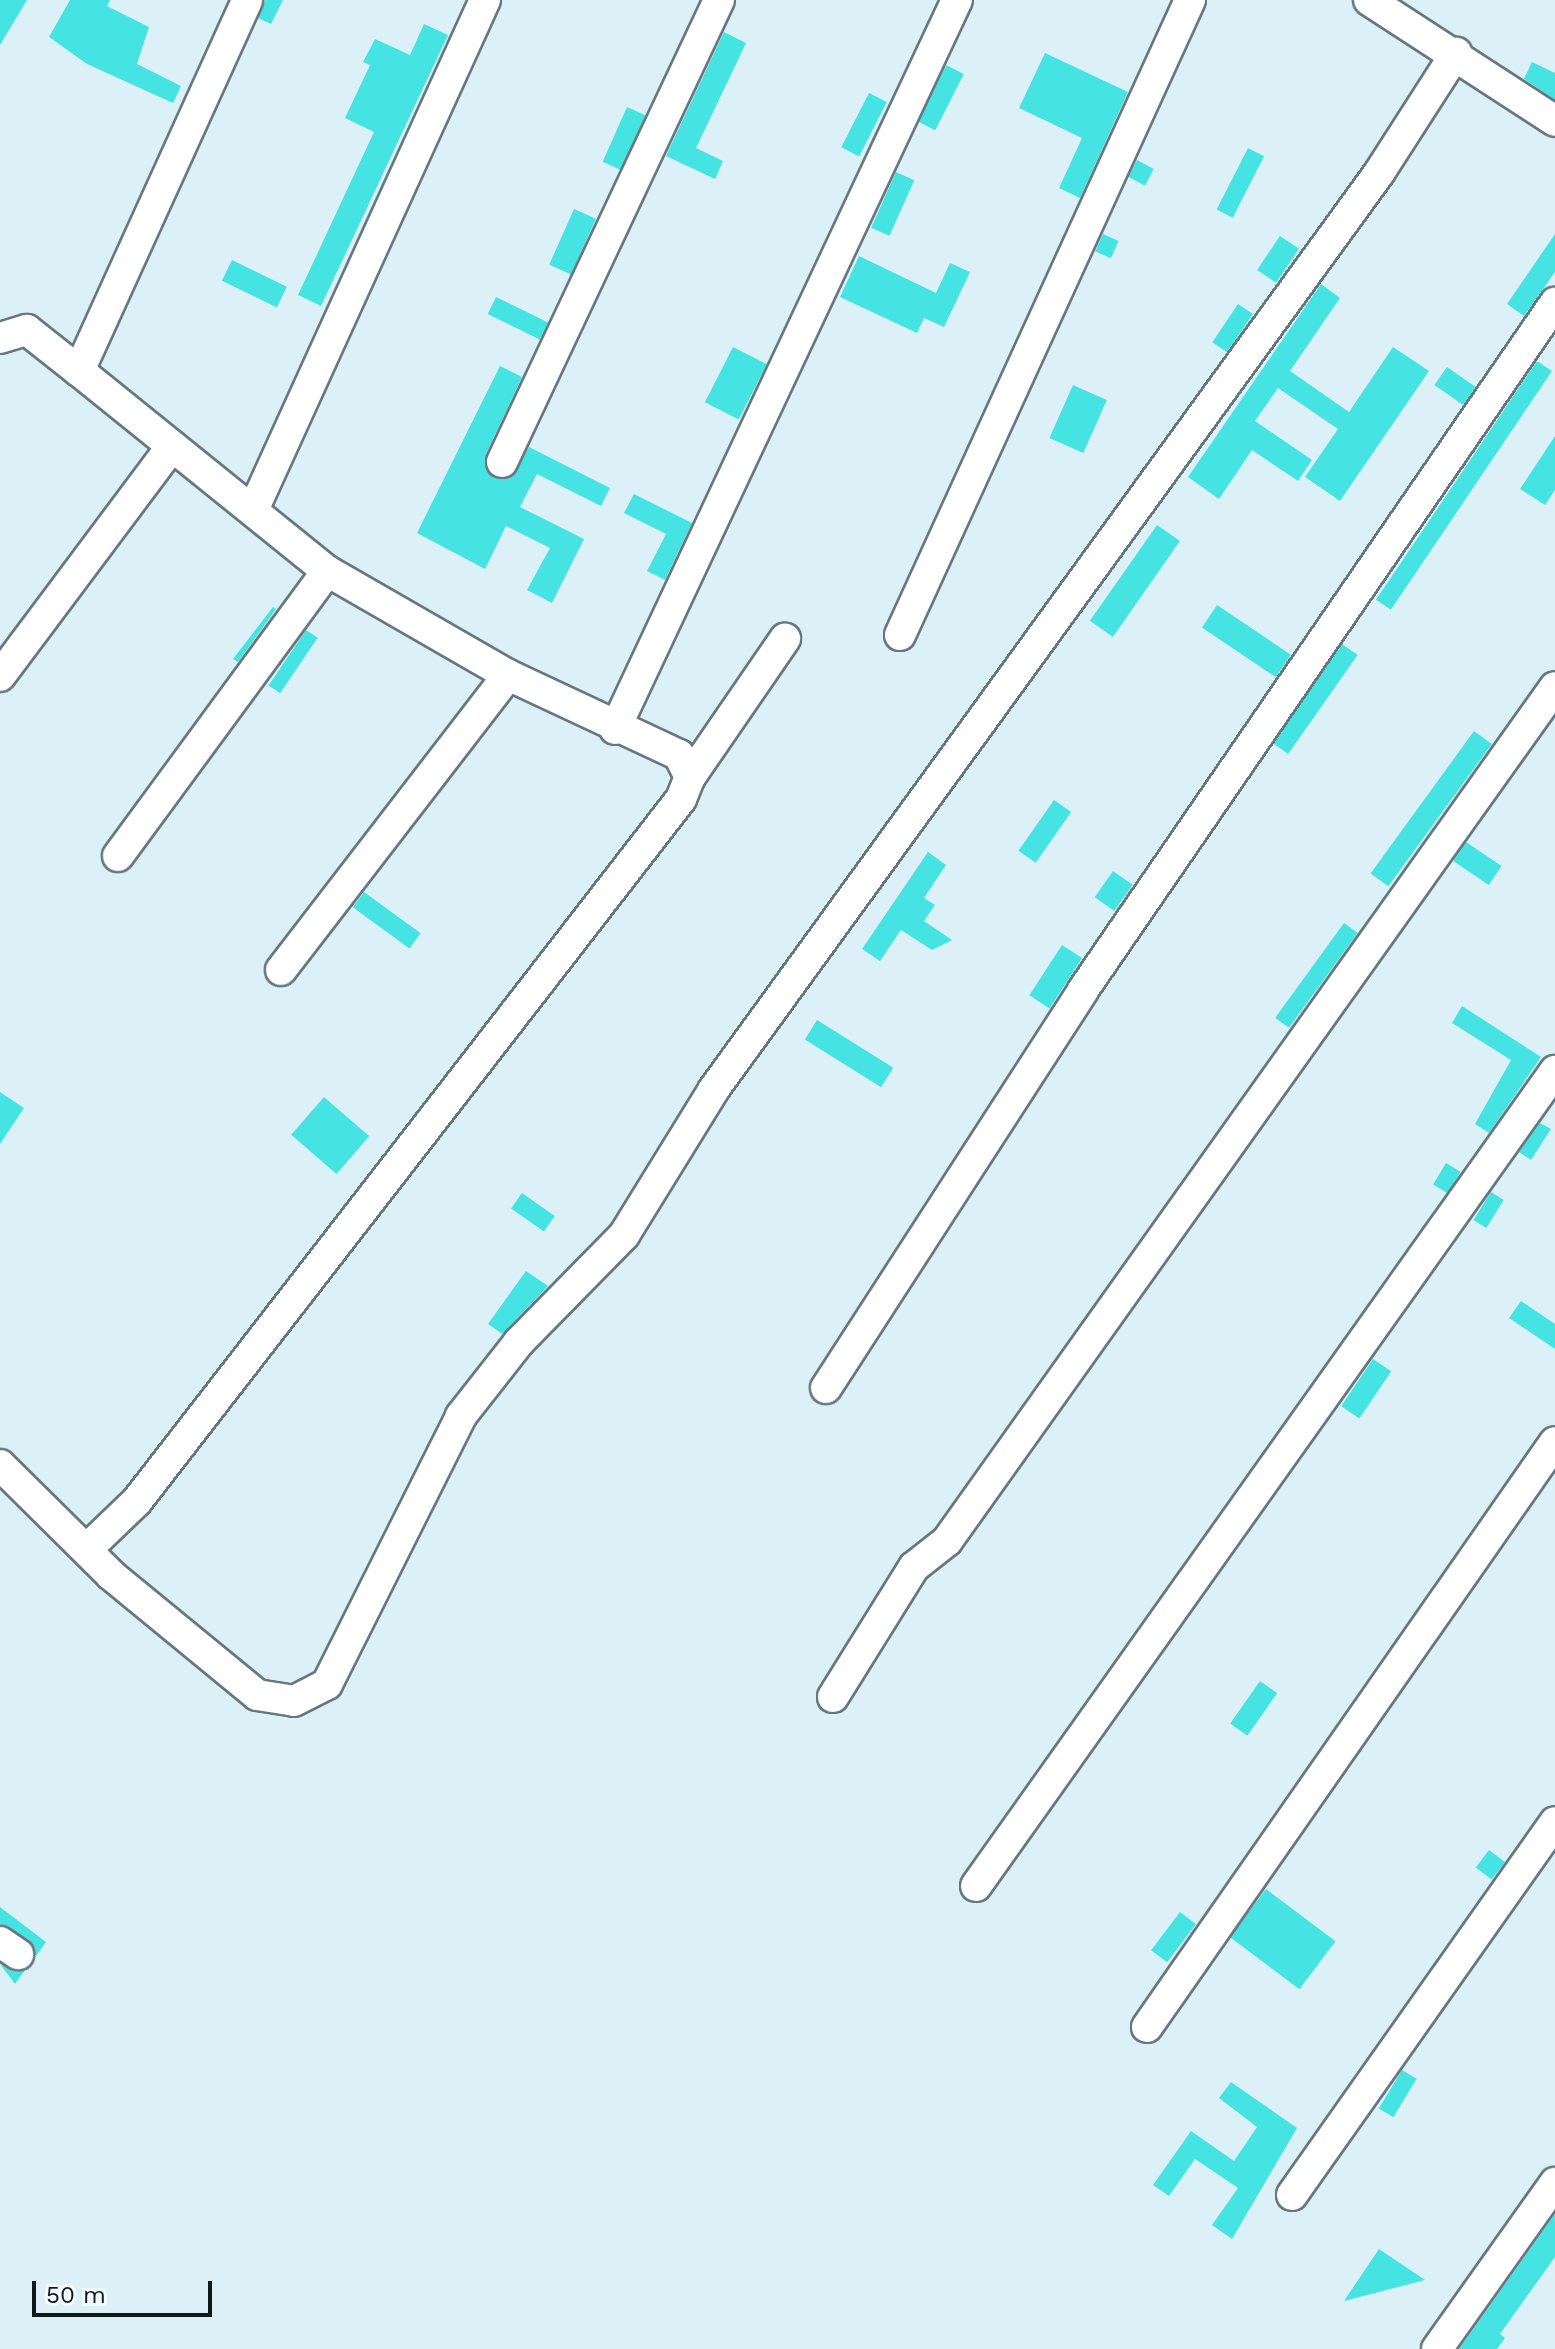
<!DOCTYPE html>
<style>
body{margin:0}
#map{position:relative;width:1555px;height:2349px;overflow:hidden;background:#dcf0f8;font-family:"Work Sans",sans-serif}
div>[style]{position:absolute}
[style*='--x']{left:calc(var(--x)*1px);top:calc(var(--y)*1px);width:calc(var(--w)*1px);rotate:calc(var(--a)*1deg)}
.building>*{inset:0;background:#45e4e2;transform-origin:0 0}
.roads{filter:drop-shadow(2px 0 #66787f) drop-shadow(-2px 0 #66787f) drop-shadow(0 2px #66787f) drop-shadow(0 -2px #66787f)}
.minor>*{height:30px;margin:-15px;padding:0 15px;transform-origin:15px;border-radius:15px;background:#fff}
span{translate:-50% -50%;white-space:nowrap;text-align:center;line-height:1.15;-webkit-text-stroke:6px #f3fbfe;paint-order:stroke}
.scale{position:absolute;left:32px;top:2281px;width:180px;height:36px;box-sizing:border-box;border:4px solid #12191b;border-top:0;padding-left:10px;font-size:24px;line-height:28px;white-space:nowrap;color:#12191b;-webkit-text-stroke:6px #f3fbfe;paint-order:stroke}
</style>
<div id="map">
<div class="building">
<div style="clip-path:polygon(0 0,27px 0,0 45px)"></div>
<div style="clip-path:polygon(70px 0,110px 0,107px 6px,149px 27px,137px 64px,181px 86px,173px 103px,87px 64px,49px 37px)"></div>
<div style="clip-path:polygon(265px 0,283px 0,271px 24px,258px 18px)"></div>
<div style="clip-path:polygon(424px 24px,448px 35px,321px 306px,298px 295px,374px 132px,345px 118px,370px 65px,363px 62px,375px 39px,410px 55px)"></div>
<div style="clip-path:polygon(724px 32px,746px 43px,696px 148px,723px 161px,715px 179px,666px 156px)"></div>
<div style="clip-path:polygon(1045px 53px,1128px 92px,1080px 198px,1059px 188px,1082px 138px,1019px 108px)"></div>
<div style="clip-path:polygon(1532px 62px,1555px 73px,1555px 100px,1524px 79px)"></div>
<div style="left:946px;top:65px;width:20px;height:63px;rotate:27deg"></div>
<div style="left:869px;top:93px;width:20px;height:61px;rotate:27deg"></div>
<div style="left:627px;top:107px;width:20px;height:60px;rotate:24deg"></div>
<div style="left:1248px;top:148px;width:18px;height:69px;rotate:27deg"></div>
<div style="left:1137px;top:160px;width:19px;height:19px;rotate:28deg"></div>
<div style="left:896px;top:172px;width:20px;height:61px;rotate:24deg"></div>
<div style="left:574px;top:209px;width:24px;height:61px;rotate:24deg"></div>
<div style="left:1103px;top:234px;width:17px;height:19px;rotate:24deg"></div>
<div style="clip-path:polygon(1555px 234px,1555px 272px,1524px 316px,1507px 304px)"></div>
<div style="left:1280px;top:236px;width:23px;height:41px;rotate:34deg"></div>
<div style="clip-path:polygon(859px 256px,936px 293px,950px 263px,970px 272px,944px 327px,924px 318px,917px 333px,840px 297px)"></div>
<div style="left:232px;top:260px;width:61px;height:23px;rotate:26deg"></div>
<div style="clip-path:polygon(1321px 284px,1340px 298px,1290px 371px,1349px 412px,1393px 347px,1429px 371px,1340px 501px,1305px 477px,1338px 429px,1278px 388px,1255px 421px,1312px 460px,1298px 481px,1252px 450px,1219px 499px,1188px 477px)"></div>
<div style="left:496px;top:297px;width:58px;height:19px;rotate:26deg"></div>
<div style="left:1238px;top:304px;width:18px;height:46px;rotate:34deg"></div>
<div style="left:733px;top:347px;width:38px;height:62px;rotate:27deg"></div>
<div style="left:1537px;top:361px;width:18px;height:288px;rotate:34deg"></div>
<div style="clip-path:polygon(500px 366px,522px 377px,486px 454px,488px 473px,512px 477px,529px 447px,610px 488px,601px 506px,537px 474px,520px 507px,584px 539px,552px 603px,527px 590px,550px 548px,506px 526px,485px 569px,417px 533px)"></div>
<div style="left:1447px;top:367px;width:35px;height:22px;rotate:35deg"></div>
<div style="left:1073px;top:385px;width:37px;height:58px;rotate:24deg"></div>
<div style="clip-path:polygon(1555px 436px,1555px 490px,1545px 505px,1520px 489px)"></div>
<div style="clip-path:polygon(634px 494px,692px 523px,665px 580px,647px 571px,666px 534px,624px 513px)"></div>
<div style="left:1157px;top:525px;width:28px;height:117px;rotate:35deg"></div>
<div style="left:1217px;top:605px;width:89px;height:27px;rotate:34deg"></div>
<div style="clip-path:polygon(273px 607px,276px 609px,238px 662px,233px 659px)"></div>
<div style="left:306px;top:630px;width:14px;height:67px;rotate:34deg"></div>
<div style="left:1342px;top:644px;width:19px;height:121px;rotate:35deg"></div>
<div style="left:1474px;top:731px;width:22px;height:176px;rotate:36deg"></div>
<div style="left:1054px;top:800px;width:21px;height:62px;rotate:35deg"></div>
<div style="left:1466px;top:842px;width:43px;height:23px;rotate:34deg"></div>
<div style="clip-path:polygon(928px 852px,946px 865px,924px 898px,935px 905px,924px 921px,952px 940px,932px 950px,901px 930px,880px 961px,862px 949px)"></div>
<div style="left:1113px;top:871px;width:24px;height:32px;rotate:35deg"></div>
<div style="left:364px;top:892px;width:70px;height:19px;rotate:36deg"></div>
<div style="left:1344px;top:923px;width:17px;height:117px;rotate:36deg"></div>
<div style="left:1062px;top:945px;width:24px;height:60px;rotate:33deg"></div>
<div style="clip-path:polygon(1462px 1006px,1541px 1057px,1489px 1133px,1475px 1124px,1511px 1060px,1452px 1023px)"></div>
<div style="left:817px;top:1020px;width:90px;height:23px;rotate:32deg"></div>
<div style="clip-path:polygon(0 1092px,24px 1108px,0 1144px)"></div>
<div style="left:324px;top:1097px;width:60px;height:50px;rotate:41deg"></div>
<div style="clip-path:polygon(1540px 1123px,1551px 1129px,1531px 1160px,1519px 1152px)"></div>
<div style="left:1446px;top:1163px;width:17px;height:25px;rotate:31deg"></div>
<div style="left:1491px;top:1192px;width:15px;height:33px;rotate:32deg"></div>
<div style="left:522px;top:1193px;width:40px;height:19px;rotate:35deg"></div>
<div style="clip-path:polygon(526px 1271px,548px 1286px,502px 1334px,488px 1324px)"></div>
<div style="clip-path:polygon(1521px 1301px,1555px 1324px,1555px 1349px,1509px 1318px)"></div>
<div style="left:1373px;top:1359px;width:22px;height:57px;rotate:34deg"></div>
<div style="left:1260px;top:1681px;width:21px;height:52px;rotate:35deg"></div>
<div style="left:1489px;top:1850px;width:20px;height:22px;rotate:37deg"></div>
<div style="left:1266px;top:1889px;width:87px;height:60px;rotate:37deg"></div>
<div style="clip-path:polygon(0 1907px,46px 1942px,36px 1956px,29px 1940px,0 1924px)"></div>
<div style="left:1180px;top:1912px;width:20px;height:48px;rotate:37deg"></div>
<div style="clip-path:polygon(0 1964px,16px 1972px,25px 1970px,15px 1984px)"></div>
<div style="left:1402px;top:2070px;width:17px;height:45px;rotate:31deg"></div>
<div style="clip-path:polygon(1231px 2082px,1297px 2128px,1232px 2239px,1212px 2225px,1238px 2188px,1195px 2159px,1169px 2196px,1153px 2185px,1191px 2131px,1234px 2161px,1257px 2127px,1219px 2098px)"></div>
<div style="clip-path:polygon(1555px 2214px,1555px 2257px,1500px 2334px,1505px 2338px,1497px 2349px,1459px 2349px)"></div>
<div style="clip-path:polygon(1379px 2249px,1425px 2280px,1344px 2301px)"></div>
</div>
<div class="roads">
<div class="minor">
<div style="--x:1369;--y:0;--w:222;--a:33"></div>
<div style="--x:0;--y:338;--w:28;--a:-17"></div>
<div style="--x:27;--y:330;--w:66;--a:38.3"></div>
<div style="--x:502;--y:462;--w:510;--a:-64.84"></div>
<div style="--x:254;--y:508;--w:558;--a:-65.55"></div>
<div style="--x:900;--y:635;--w:698;--a:-65.45"></div>
<div style="--x:0;--y:676;--w:287;--a:-53.2"></div>
<div style="--x:615;--y:729;--w:805;--a:-64.87"></div>
<div style="--x:690;--y:777;--w:168;--a:-55.5"></div>
<div style="--x:118;--y:856;--w:353;--a:-53.7"></div>
<div style="--x:281;--y:970;--w:372;--a:-52.4"></div>
<div style="--x:826;--y:1388;--w:474;--a:-57.1"></div>
<div style="--x:1083;--y:990;--w:834;--a:-55.51"></div>
<div style="--x:0;--y:1465;--w:156;--a:44.7"></div>
<div style="--x:111;--y:1575;--w:189;--a:39.4"></div>
<div style="--x:257;--y:1695;--w:37;--a:9"></div>
<div style="--x:294;--y:1701;--w:37;--a:-27"></div>
<div style="--x:327;--y:1684;--w:300;--a:-63.4"></div>
<div style="--x:461;--y:1416;--w:94;--a:-51.9"></div>
<div style="--x:519;--y:1342;--w:150;--a:-45.5"></div>
<div style="--x:624;--y:1235;--w:172;--a:-58.3"></div>
<div style="--x:714;--y:1089;--w:1132;--a:-54.02"></div>
<div style="--x:1379;--y:173;--w:143;--a:-57.3"></div>
<div style="--x:87;--y:1549;--w:69;--a:-43.8"></div>
<div style="--x:137;--y:1501;--w:888;--a:-52.23"></div>
<div style="--x:681;--y:799;--w:24;--a:-68"></div>
<div style="--x:690;--y:777;--w:25;--a:-117"></div>
<div style="--x:679;--y:755;--w:189;--a:-154.9"></div>
<div style="--x:508;--y:675;--w:209;--a:-150.1"></div>
<div style="--x:327;--y:571;--w:319;--a:-141.1"></div>
<div style="--x:79;--y:371;--w:407;--a:-65.6"></div>
<div style="--x:833;--y:1697;--w:153;--a:-58.1"></div>
<div style="--x:914;--y:1567;--w:42;--a:-38.2"></div>
<div style="--x:947;--y:1541;--w:1048;--a:-54.55"></div>
<div style="--x:976;--y:1886;--w:1000;--a:-54.61"></div>
<div style="--x:0;--y:1942;--w:22;--a:34"></div>
<div style="--x:1147;--y:2027;--w:713;--a:-55.11"></div>
<div style="--x:1292;--y:2195;--w:456;--a:-54.8"></div>
<div style="--x:1437;--y:2349;--w:204;--a:-54.6"></div>
</div>
</div>
<div class="scale">50 m</div>
</div>
